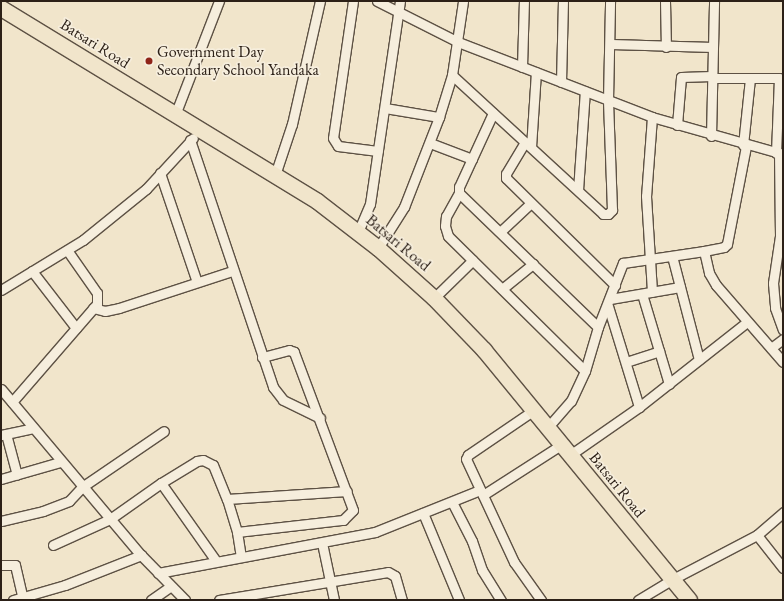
<!DOCTYPE html>
<style>
body{margin:0}
#map{position:relative;width:784px;height:601px;overflow:hidden;background:#f1e5cb;font-family:"EB Garamond",serif}
div>[style]{position:absolute}
[style*='--x']{left:calc(var(--x)*1px);top:calc(var(--y)*1px);width:calc(var(--w)*1px);rotate:calc(var(--a)*1deg)}
.roads{filter:drop-shadow(1px 0 #5d5144) drop-shadow(-1px 0 #5d5144) drop-shadow(0 1px #5d5144) drop-shadow(0 -1px #5d5144)}
.minor>*{height:9px;margin:-4.5px;padding:0 4.5px;transform-origin:4.5px;border-radius:4.5px;background:#f6eedd}
.primary>*{height:15px;margin:-7.5px;padding:0 7.5px;transform-origin:7.5px;border-radius:7.5px;background:#f1e5cb}
.dots>*{width:11px;height:11px;translate:-50% -50%;box-sizing:border-box;border:2px solid #f6eedd;border-radius:50%}
span{translate:-50% -50%;white-space:nowrap;text-align:center;line-height:1.15;-webkit-text-stroke:3.5px #f6eedd;paint-order:stroke}
.street-label{font-size:16px;color:#2c2017}
.poi-label{font-size:16px;color:#2c2017}
.left{translate:0 -50%;text-align:left}
.frame{position:absolute;inset:0;border:2px solid #2c2017;pointer-events:none}
</style>
<div id="map">
<div class="roads">
<div class="minor">
<div style="--x:353;--y:1;--w:138;--a:98.3"></div>
<div style="--x:333;--y:138;--w:9;--a:58"></div>
<div style="--x:338;--y:146;--w:40;--a:7.1"></div>
<div style="--x:377;--y:1;--w:91;--a:26.8"></div>
<div style="--x:458;--y:42;--w:208;--a:21.1"></div>
<div style="--x:652;--y:117;--w:136;--a:15.8"></div>
<div style="--x:665;--y:1;--w:46;--a:88.8"></div>
<div style="--x:611;--y:44;--w:102;--a:1.7"></div>
<div style="--x:522;--y:67;--w:66;--a:-88.3"></div>
<div style="--x:452;--y:75;--w:205;--a:42.6"></div>
<div style="--x:603;--y:214;--w:5;--a:0"></div>
<div style="--x:608;--y:214;--w:6;--a:-45"></div>
<div style="--x:612;--y:210;--w:110;--a:-92.1"></div>
<div style="--x:608;--y:100;--w:99;--a:-88.8"></div>
<div style="--x:712;--y:78;--w:67;--a:0"></div>
<div style="--x:779;--y:78;--w:75;--a:92.3"></div>
<div style="--x:561;--y:82;--w:81;--a:-88.6"></div>
<div style="--x:385;--y:108;--w:55;--a:9.5"></div>
<div style="--x:493;--y:113;--w:81;--a:114.7"></div>
<div style="--x:459;--y:187;--w:6;--a:90"></div>
<div style="--x:459;--y:193;--w:193;--a:44"></div>
<div style="--x:175;--y:115;--w:122;--a:-68.9"></div>
<div style="--x:652;--y:117;--w:79;--a:94.3"></div>
<div style="--x:646;--y:196;--w:96;--a:86.4"></div>
<div style="--x:677;--y:125;--w:48;--a:-85.2"></div>
<div style="--x:681;--y:77;--w:31;--a:-2"></div>
<div style="--x:711;--y:136;--w:135;--a:-88.7"></div>
<div style="--x:190;--y:140;--w:261;--a:71.4"></div>
<div style="--x:273;--y:387;--w:16;--a:52"></div>
<div style="--x:283;--y:400;--w:41;--a:25.9"></div>
<div style="--x:525;--y:142;--w:37;--a:121"></div>
<div style="--x:506;--y:174;--w:4;--a:90"></div>
<div style="--x:506;--y:178;--w:153;--a:44.5"></div>
<div style="--x:430;--y:143;--w:45;--a:20.9"></div>
<div style="--x:743;--y:145;--w:67;--a:-84"></div>
<div style="--x:531;--y:147;--w:75;--a:-86.2"></div>
<div style="--x:779;--y:153;--w:83;--a:89.3"></div>
<div style="--x:780;--y:236;--w:48;--a:98.5"></div>
<div style="--x:773;--y:283;--w:25;--a:85"></div>
<div style="--x:775;--y:308;--w:23;--a:70"></div>
<div style="--x:160;--y:173;--w:115;--a:71.3"></div>
<div style="--x:275;--y:175;--w:54;--a:-71.6"></div>
<div style="--x:292;--y:124;--w:126;--a:-77.2"></div>
<div style="--x:578;--y:190;--w:99;--a:-86"></div>
<div style="--x:459;--y:193;--w:26;--a:119"></div>
<div style="--x:446;--y:216;--w:10;--a:96"></div>
<div style="--x:445;--y:226;--w:10;--a:73"></div>
<div style="--x:448;--y:236;--w:192;--a:44.6"></div>
<div style="--x:358;--y:232;--w:30;--a:-67"></div>
<div style="--x:370;--y:204;--w:205;--a:-81.6"></div>
<div style="--x:500;--y:232;--w:42;--a:-43.1"></div>
<div style="--x:378;--y:248;--w:49;--a:-57.6"></div>
<div style="--x:404;--y:207;--w:97;--a:-68.7"></div>
<div style="--x:439;--y:117;--w:44;--a:-72.8"></div>
<div style="--x:452;--y:75;--w:75;--a:-81.5"></div>
<div style="--x:704;--y:251;--w:23;--a:77"></div>
<div style="--x:709;--y:273;--w:14;--a:60"></div>
<div style="--x:716;--y:285;--w:102;--a:49"></div>
<div style="--x:672;--y:256;--w:107;--a:75.4"></div>
<div style="--x:32;--y:271;--w:72;--a:52.3"></div>
<div style="--x:502;--y:289;--w:40;--a:-39"></div>
<div style="--x:1;--y:290;--w:96;--a:-31.4"></div>
<div style="--x:83;--y:240;--w:81;--a:-39"></div>
<div style="--x:146;--y:189;--w:69;--a:-47.3"></div>
<div style="--x:642;--y:294;--w:94;--a:73.3"></div>
<div style="--x:434;--y:298;--w:54;--a:-44.3"></div>
<div style="--x:610;--y:299;--w:71;--a:-9.7"></div>
<div style="--x:608;--y:306;--w:106;--a:72.9"></div>
<div style="--x:93;--y:308;--w:12;--a:14"></div>
<div style="--x:105;--y:311;--w:14;--a:-12"></div>
<div style="--x:119;--y:308;--w:119;--a:-18.1"></div>
<div style="--x:771;--y:348;--w:15;--a:-37"></div>
<div style="--x:626;--y:362;--w:35;--a:-18"></div>
<div style="--x:1;--y:389;--w:217;--a:49.9"></div>
<div style="--x:141;--y:555;--w:63;--a:45.6"></div>
<div style="--x:12;--y:402;--w:130;--a:-49.1"></div>
<div style="--x:97;--y:304;--w:11;--a:-90"></div>
<div style="--x:97;--y:293;--w:52;--a:-124.9"></div>
<div style="--x:534;--y:410;--w:80;--a:145.7"></div>
<div style="--x:468;--y:455;--w:4;--a:117"></div>
<div style="--x:466;--y:459;--w:114;--a:65"></div>
<div style="--x:514;--y:562;--w:47;--a:54.6"></div>
<div style="--x:548;--y:427;--w:35;--a:-49"></div>
<div style="--x:571;--y:401;--w:33;--a:-65"></div>
<div style="--x:585;--y:371;--w:46;--a:-73.5"></div>
<div style="--x:598;--y:327;--w:69;--a:-68.7"></div>
<div style="--x:623;--y:263;--w:82;--a:-8.4"></div>
<div style="--x:704;--y:251;--w:20;--a:-11"></div>
<div style="--x:724;--y:247;--w:4;--a:-45"></div>
<div style="--x:727;--y:244;--w:100;--a:-79"></div>
<div style="--x:6;--y:434;--w:42;--a:75"></div>
<div style="--x:1;--y:435;--w:33;--a:-12"></div>
<div style="--x:570;--y:455;--w:84;--a:-34.8"></div>
<div style="--x:639;--y:407;--w:137;--a:-38.2"></div>
<div style="--x:1;--y:479;--w:61;--a:-16.1"></div>
<div style="--x:161;--y:483;--w:95;--a:54.8"></div>
<div style="--x:483;--y:495;--w:93;--a:-32.7"></div>
<div style="--x:227;--y:499;--w:120;--a:-3.8"></div>
<div style="--x:452;--y:502;--w:44;--a:62.9"></div>
<div style="--x:472;--y:541;--w:31;--a:71"></div>
<div style="--x:482;--y:570;--w:36;--a:58"></div>
<div style="--x:423;--y:513;--w:94;--a:67.5"></div>
<div style="--x:1;--y:521;--w:43;--a:-13.4"></div>
<div style="--x:43;--y:511;--w:28;--a:-21"></div>
<div style="--x:69;--y:501;--w:19;--a:-47"></div>
<div style="--x:82;--y:487;--w:99;--a:-34.3"></div>
<div style="--x:237;--y:532;--w:107;--a:-6.5"></div>
<div style="--x:343;--y:520;--w:14;--a:-45"></div>
<div style="--x:353;--y:510;--w:169;--a:-110.5"></div>
<div style="--x:294;--y:352;--w:5;--a:-158"></div>
<div style="--x:289;--y:350;--w:28;--a:165"></div>
<div style="--x:757;--y:535;--w:42;--a:51.8"></div>
<div style="--x:322;--y:543;--w:58;--a:78.1"></div>
<div style="--x:53;--y:545;--w:63;--a:-24.5"></div>
<div style="--x:110;--y:519;--w:62;--a:-35.2"></div>
<div style="--x:161;--y:483;--w:42;--a:-31.4"></div>
<div style="--x:197;--y:461;--w:6;--a:-9"></div>
<div style="--x:203;--y:460;--w:11;--a:27"></div>
<div style="--x:213;--y:465;--w:37;--a:68"></div>
<div style="--x:227;--y:499;--w:34;--a:73"></div>
<div style="--x:237;--y:532;--w:24;--a:81"></div>
<div style="--x:1;--y:565;--w:14;--a:0"></div>
<div style="--x:15;--y:565;--w:36;--a:77"></div>
<div style="--x:158;--y:573;--w:221;--a:-10.7"></div>
<div style="--x:375;--y:532;--w:113;--a:-21.8"></div>
<div style="--x:13;--y:600;--w:54;--a:-16.1"></div>
<div style="--x:65;--y:585;--w:82;--a:-21.5"></div>
<div style="--x:151;--y:600;--w:24;--a:-35"></div>
<div style="--x:219;--y:600;--w:171;--a:-9.4"></div>
<div style="--x:388;--y:572;--w:8;--a:30"></div>
<div style="--x:395;--y:576;--w:25;--a:74"></div>
<div style="--x:638;--y:600;--w:39;--a:-31"></div>
<div style="--x:671;--y:580;--w:97;--a:-27.6"></div>
<div style="--x:757;--y:535;--w:35;--a:-41"></div>
</div>
<div class="primary">
<div style="--x:1;--y:8;--w:370;--a:31.4"></div>
<div style="--x:317;--y:201;--w:77;--a:37.6"></div>
<div style="--x:378;--y:248;--w:75;--a:41.8"></div>
<div style="--x:434;--y:298;--w:72;--a:46.1"></div>
<div style="--x:484;--y:350;--w:323;--a:50.6"></div>
</div>
</div>
<div class="dots">
<div style="left:149px;top:61px;background:#8f2418"></div>
</div>
<div class="street-label">
<span style="left:95px;top:44px;rotate:32deg">Batsari Road</span>
<span style="left:398px;top:243px;rotate:40deg">Batsari Road</span>
<span style="left:617px;top:485px;rotate:51deg">Batsari Road</span>
</div>
<div class="poi-label">
<span class="left" style="left:157px;top:61px">Government Day<br>Secondary School Yandaka</span>
</div>
<div class="frame"></div>
</div>
